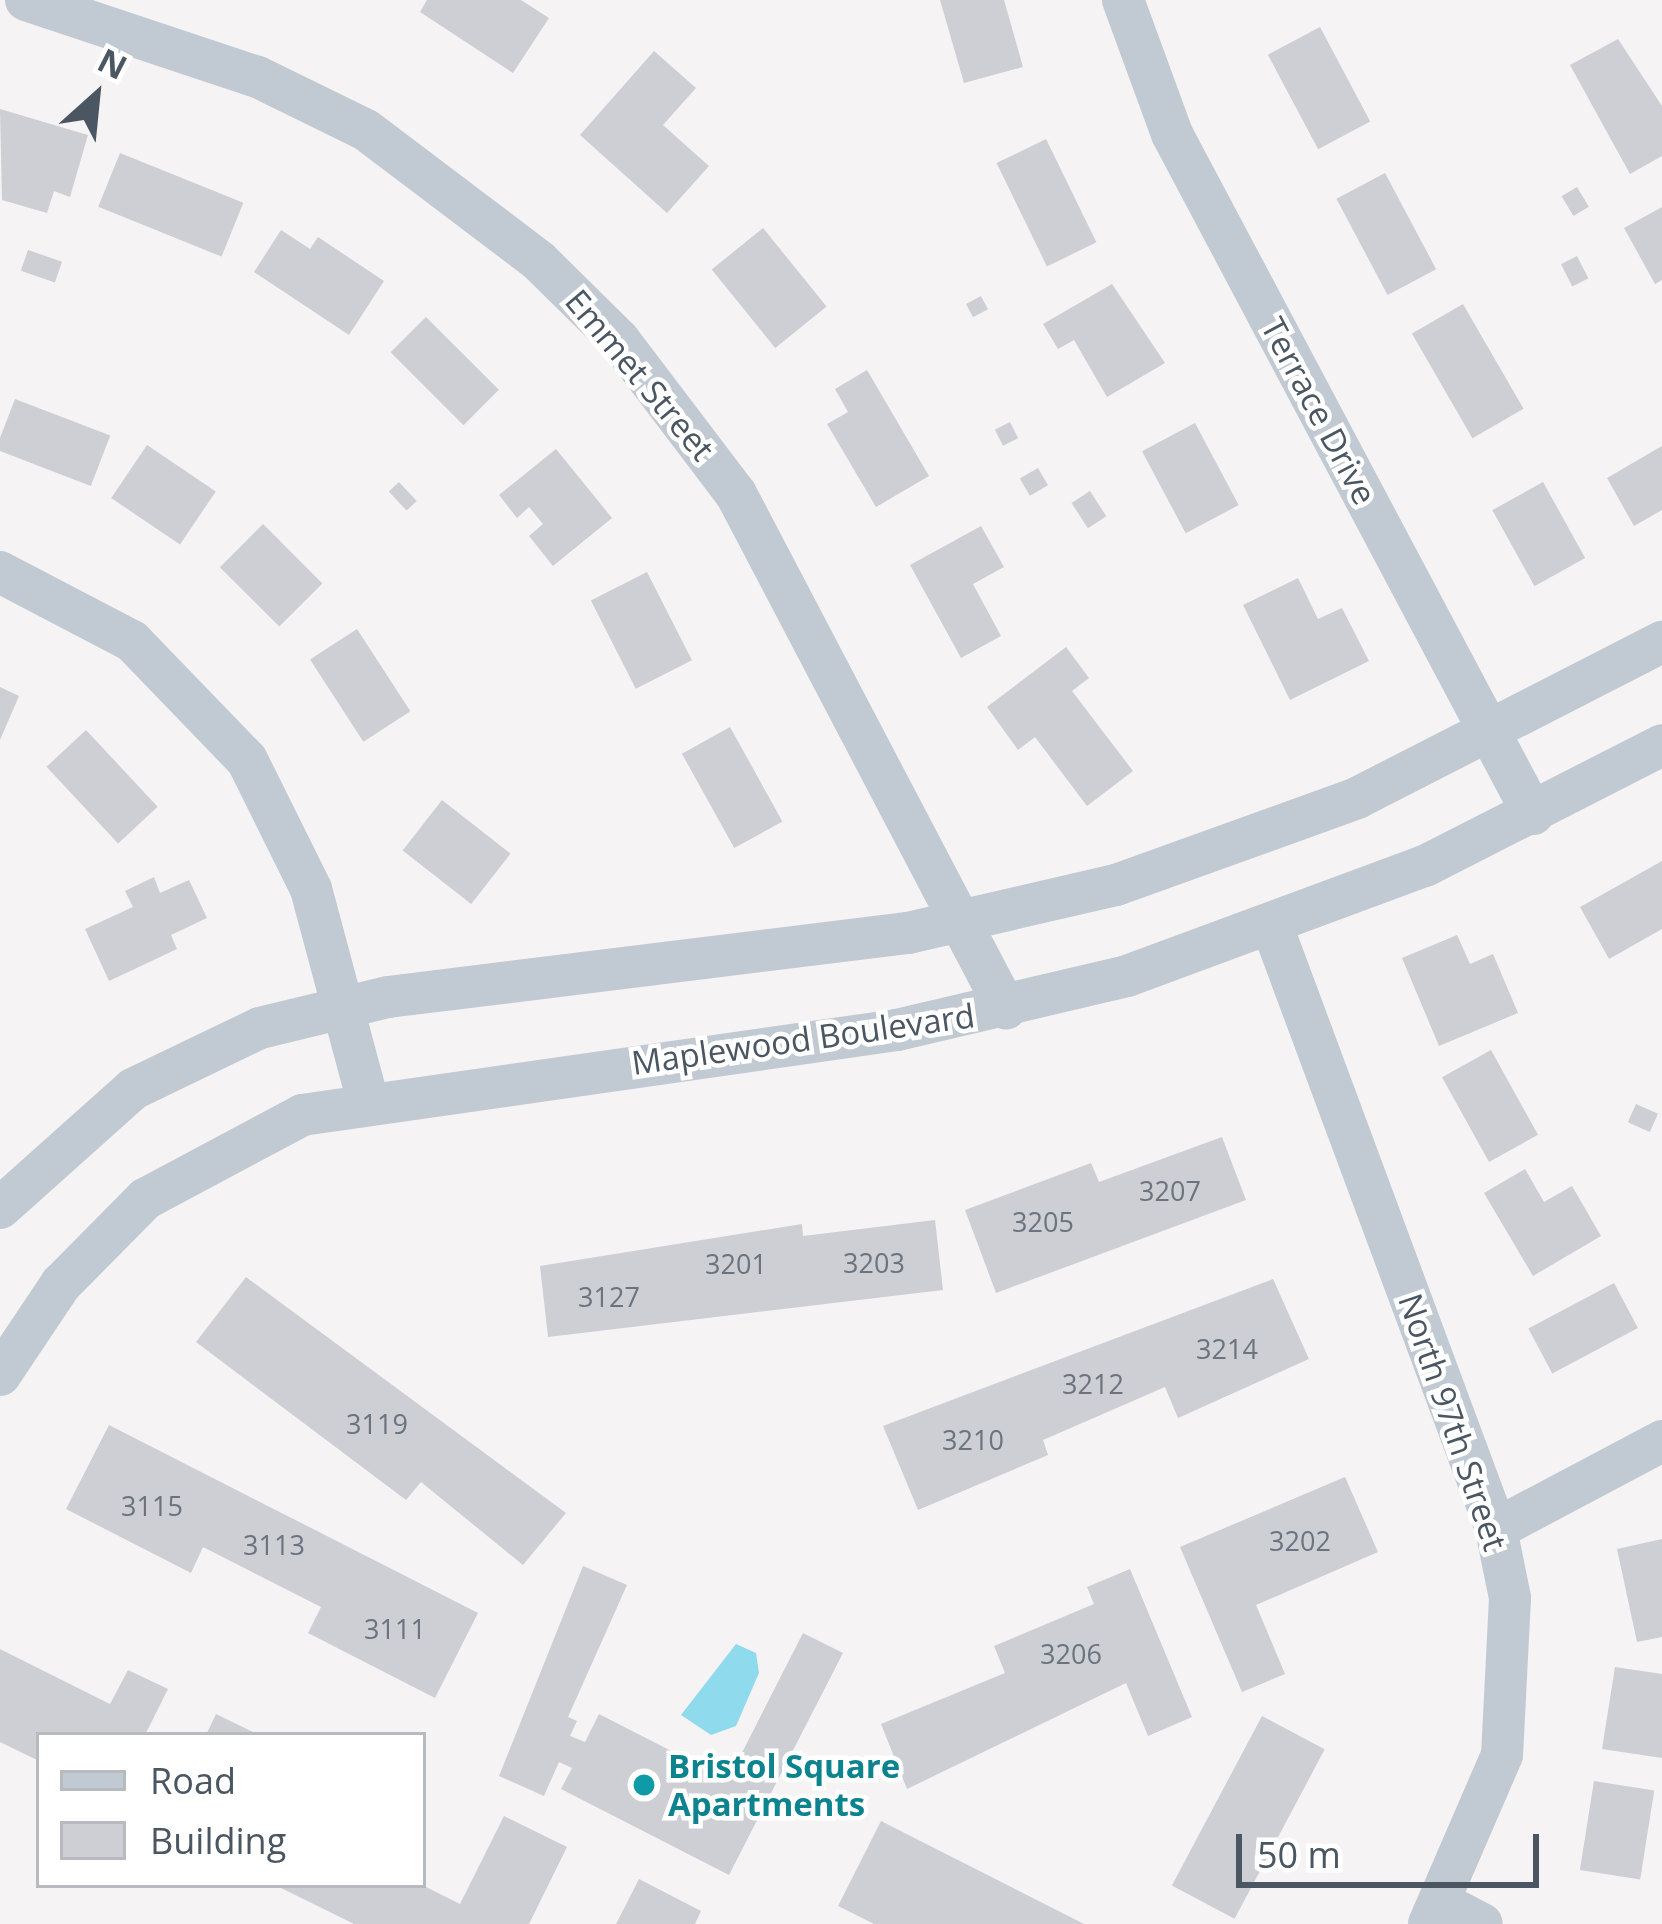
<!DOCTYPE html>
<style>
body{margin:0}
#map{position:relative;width:1662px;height:1924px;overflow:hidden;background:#f5f3f3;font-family:"Open Sans",sans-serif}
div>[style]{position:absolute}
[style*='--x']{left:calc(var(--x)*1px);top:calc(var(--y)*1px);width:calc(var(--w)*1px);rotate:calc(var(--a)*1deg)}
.water>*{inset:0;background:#90daee}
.building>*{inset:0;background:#cdcfd5;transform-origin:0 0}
.minor>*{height:42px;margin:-21px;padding:0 21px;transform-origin:21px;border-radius:21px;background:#c1cad2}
.dots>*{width:33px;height:33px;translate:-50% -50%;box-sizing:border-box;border:6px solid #fff;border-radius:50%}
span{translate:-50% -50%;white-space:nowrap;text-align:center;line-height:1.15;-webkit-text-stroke:9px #fff;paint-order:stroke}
.number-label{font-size:27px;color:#6b747e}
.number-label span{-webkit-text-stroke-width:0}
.street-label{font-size:33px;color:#4a5661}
.culture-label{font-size:33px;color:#0d838f;font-weight:700}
.left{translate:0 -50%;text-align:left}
.legend{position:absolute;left:36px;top:1732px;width:390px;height:156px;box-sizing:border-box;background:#fff;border:3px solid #b7bbc0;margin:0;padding:15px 21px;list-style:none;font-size:36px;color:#4a5661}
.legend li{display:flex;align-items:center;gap:24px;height:60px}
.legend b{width:60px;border:3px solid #b7bbc0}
.north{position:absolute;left:36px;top:36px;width:120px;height:120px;-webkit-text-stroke:9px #fff;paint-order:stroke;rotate:27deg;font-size:33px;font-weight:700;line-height:48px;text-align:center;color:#4a5661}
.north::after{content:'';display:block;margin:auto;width:42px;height:54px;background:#4a5661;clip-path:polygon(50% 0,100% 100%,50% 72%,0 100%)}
.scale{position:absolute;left:1236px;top:1834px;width:303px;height:54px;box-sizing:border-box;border:6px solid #4a5661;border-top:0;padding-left:15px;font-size:36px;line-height:42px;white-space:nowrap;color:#4a5661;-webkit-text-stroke:9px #fff;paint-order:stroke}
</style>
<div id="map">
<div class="water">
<div style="clip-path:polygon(736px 1644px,756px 1653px,759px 1673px,736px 1726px,711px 1735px,681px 1715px)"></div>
</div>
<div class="building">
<div style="clip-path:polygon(427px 0,521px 0,549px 18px,513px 73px,420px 12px)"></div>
<div style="clip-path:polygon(940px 0,1004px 0,1023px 67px,964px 83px)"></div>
<div style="left:1320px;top:27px;width:107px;height:59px;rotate:62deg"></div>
<div style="clip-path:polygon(1618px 39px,1662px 106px,1662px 156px,1630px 174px,1570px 65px)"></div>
<div style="clip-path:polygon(654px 51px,696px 88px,663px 125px,709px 166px,667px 213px,580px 135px)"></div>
<div style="clip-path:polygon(0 109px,88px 135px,70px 197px,54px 191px,47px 213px,2px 200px)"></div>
<div style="left:1046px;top:139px;width:115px;height:55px;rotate:64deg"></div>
<div style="left:120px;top:153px;width:133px;height:58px;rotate:22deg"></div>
<div style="left:1385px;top:173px;width:109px;height:55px;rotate:62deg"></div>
<div style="left:1577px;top:187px;width:23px;height:18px;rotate:59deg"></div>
<div style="clip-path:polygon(1662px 207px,1662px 280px,1655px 284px,1624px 228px)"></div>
<div style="left:763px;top:228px;width:101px;height:66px;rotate:51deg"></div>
<div style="clip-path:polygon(281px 230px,310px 249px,318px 237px,384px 281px,349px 335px,254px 272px)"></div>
<div style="left:28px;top:250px;width:36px;height:22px;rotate:19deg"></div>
<div style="left:1577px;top:256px;width:25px;height:18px;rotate:63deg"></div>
<div style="clip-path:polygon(1112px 284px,1165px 363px,1107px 397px,1074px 340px,1058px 349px,1043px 324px)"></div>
<div style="left:981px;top:296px;width:15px;height:17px;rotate:62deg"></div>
<div style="left:1463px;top:304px;width:121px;height:59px;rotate:60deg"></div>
<div style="left:426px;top:317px;width:103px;height:50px;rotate:45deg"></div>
<div style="clip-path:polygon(867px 370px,929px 476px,876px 507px,827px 424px,848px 412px,835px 389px)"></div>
<div style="left:15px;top:399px;width:102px;height:54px;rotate:21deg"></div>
<div style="left:1010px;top:422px;width:18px;height:17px;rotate:63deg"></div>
<div style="left:1195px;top:423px;width:93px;height:60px;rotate:62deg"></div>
<div style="left:147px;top:445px;width:83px;height:64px;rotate:34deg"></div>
<div style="clip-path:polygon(1662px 446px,1662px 510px,1634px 526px,1607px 478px)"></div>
<div style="clip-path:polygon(556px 449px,612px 518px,553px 566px,529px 536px,543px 524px,529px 507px,517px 518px,499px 495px)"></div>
<div style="left:1038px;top:468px;width:20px;height:21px;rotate:60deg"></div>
<div style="left:399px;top:482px;width:26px;height:14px;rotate:47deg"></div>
<div style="left:1543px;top:482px;width:87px;height:58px;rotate:61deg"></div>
<div style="left:1090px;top:491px;width:30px;height:22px;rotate:57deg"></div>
<div style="left:263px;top:524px;width:84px;height:61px;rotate:45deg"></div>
<div style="clip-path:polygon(981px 526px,1004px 567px,973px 584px,1001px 636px,961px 658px,910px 565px)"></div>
<div style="left:647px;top:572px;width:99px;height:63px;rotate:63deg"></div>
<div style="clip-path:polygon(1298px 578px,1318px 619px,1342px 608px,1369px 661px,1290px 700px,1243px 605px)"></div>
<div style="left:357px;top:629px;width:98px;height:56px;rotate:57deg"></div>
<div style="clip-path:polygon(1066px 647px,1089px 678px,1072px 691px,1133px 771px,1087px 806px,1035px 737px,1018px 750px,987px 707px)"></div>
<div style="clip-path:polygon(0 687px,19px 696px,0 740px)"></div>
<div style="left:730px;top:727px;width:108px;height:55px;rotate:61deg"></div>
<div style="left:86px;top:730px;width:105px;height:54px;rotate:47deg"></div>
<div style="left:442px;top:800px;width:87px;height:64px;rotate:38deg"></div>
<div style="clip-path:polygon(1662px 861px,1662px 929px,1609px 959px,1580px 907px)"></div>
<div style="clip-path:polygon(154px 877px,160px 893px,189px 880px,207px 918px,171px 935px,177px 949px,109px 981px,85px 929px,133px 907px,125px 891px)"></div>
<div style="clip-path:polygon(1457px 935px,1470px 964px,1493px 954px,1518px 1013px,1439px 1046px,1402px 958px)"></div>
<div style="left:1491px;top:1050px;width:97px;height:56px;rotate:61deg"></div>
<div style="left:1636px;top:1104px;width:24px;height:20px;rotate:24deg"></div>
<div style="clip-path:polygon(1222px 1137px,1246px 1200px,996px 1293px,965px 1210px,1091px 1163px,1099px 1182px)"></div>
<div style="clip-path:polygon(1525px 1169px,1544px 1202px,1572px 1186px,1601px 1236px,1533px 1276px,1484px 1193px)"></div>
<div style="clip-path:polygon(935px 1220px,943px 1290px,548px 1337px,540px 1266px,802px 1224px,803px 1236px)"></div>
<div style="clip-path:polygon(246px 1277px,566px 1513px,523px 1565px,421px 1482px,406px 1500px,196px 1342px)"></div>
<div style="clip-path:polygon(1273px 1279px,1309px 1359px,1178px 1418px,1165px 1387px,1043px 1440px,1048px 1455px,918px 1510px,883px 1426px)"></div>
<div style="left:1614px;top:1283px;width:51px;height:97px;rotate:62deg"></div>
<div style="clip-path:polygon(109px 1425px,478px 1613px,435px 1698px,308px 1633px,321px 1607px,203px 1547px,191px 1573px,66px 1509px)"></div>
<div style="clip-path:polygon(1345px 1477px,1378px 1552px,1256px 1605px,1285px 1674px,1242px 1692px,1180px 1547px)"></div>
<div style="clip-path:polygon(1662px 1539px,1662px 1637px,1637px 1642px,1617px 1549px)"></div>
<div style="clip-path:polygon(583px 1566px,627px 1585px,568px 1717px,577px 1721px,570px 1736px,585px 1742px,599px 1714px,728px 1780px,803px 1633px,843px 1653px,729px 1875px,561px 1789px,572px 1768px,559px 1762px,544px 1796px,499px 1776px)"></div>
<div style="clip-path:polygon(1130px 1569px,1192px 1717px,1148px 1736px,1126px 1683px,907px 1789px,881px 1724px,1005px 1673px,994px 1646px,1094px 1604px,1087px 1587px)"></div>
<div style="clip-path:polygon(0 1649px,110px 1704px,128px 1670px,168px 1689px,145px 1735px,39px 1735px,39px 1761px,0 1742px)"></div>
<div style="clip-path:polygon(1615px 1667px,1662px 1674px,1662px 1758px,1602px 1749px)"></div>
<div style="clip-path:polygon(216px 1714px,259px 1735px,206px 1735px)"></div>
<div style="left:1262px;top:1716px;width:71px;height:192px;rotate:28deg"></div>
<div style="left:1594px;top:1781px;width:61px;height:90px;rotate:9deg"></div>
<div style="clip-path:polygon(504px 1816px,567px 1847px,529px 1924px,354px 1924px,275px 1885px,422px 1885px,460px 1904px)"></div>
<div style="clip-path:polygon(881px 1821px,1084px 1924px,874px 1924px,838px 1906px)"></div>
<div style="clip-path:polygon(639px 1879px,701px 1911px,695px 1924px,616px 1924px)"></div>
</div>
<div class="minor">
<div style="--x:26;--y:0;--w:244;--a:18.4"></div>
<div style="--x:258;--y:77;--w:120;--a:26.1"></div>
<div style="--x:366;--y:130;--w:217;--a:37.1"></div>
<div style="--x:539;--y:261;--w:112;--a:44.6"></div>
<div style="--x:619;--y:340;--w:193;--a:52.8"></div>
<div style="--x:736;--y:494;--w:581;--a:62.33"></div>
<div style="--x:1123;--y:0;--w:143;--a:69.9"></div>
<div style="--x:1172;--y:134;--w:770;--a:62.04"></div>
<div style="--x:0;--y:572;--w:149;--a:27.6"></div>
<div style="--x:132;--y:641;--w:165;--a:46"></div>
<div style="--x:247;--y:760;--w:144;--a:63.6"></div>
<div style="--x:311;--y:889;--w:216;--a:75"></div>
<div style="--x:1272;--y:926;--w:643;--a:69.62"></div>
<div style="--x:1496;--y:1529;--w:70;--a:78.5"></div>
<div style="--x:1510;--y:1598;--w:157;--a:92.9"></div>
<div style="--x:1502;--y:1755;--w:184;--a:113.4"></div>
<div style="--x:0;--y:1208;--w:178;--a:-41.8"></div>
<div style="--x:133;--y:1089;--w:141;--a:-25.7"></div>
<div style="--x:260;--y:1028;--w:132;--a:-13.6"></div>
<div style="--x:388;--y:997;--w:524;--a:-7.02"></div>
<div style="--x:908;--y:933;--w:213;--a:-13"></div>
<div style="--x:1116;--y:885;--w:256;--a:-19.8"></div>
<div style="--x:1357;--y:798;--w:343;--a:-27.1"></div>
<div style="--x:0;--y:1375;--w:110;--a:-56.2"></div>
<div style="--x:61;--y:1284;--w:120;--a:-45.3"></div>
<div style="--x:145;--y:1199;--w:178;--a:-28.1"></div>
<div style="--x:302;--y:1115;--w:601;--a:-8.13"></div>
<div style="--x:897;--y:1030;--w:236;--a:-13.2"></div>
<div style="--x:1127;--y:976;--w:318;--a:-20.3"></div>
<div style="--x:1425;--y:866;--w:266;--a:-27"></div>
<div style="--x:1496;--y:1529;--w:188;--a:-27.9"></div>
<div style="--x:1440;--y:1902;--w:47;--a:27.6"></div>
</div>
<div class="dots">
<div style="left:644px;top:1785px;background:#0f9aa8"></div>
</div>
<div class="number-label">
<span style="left:1170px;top:1191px">3207</span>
<span style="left:1043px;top:1222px">3205</span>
<span style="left:874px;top:1263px">3203</span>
<span style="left:736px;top:1264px">3201</span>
<span style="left:609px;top:1297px">3127</span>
<span style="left:1227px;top:1349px">3214</span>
<span style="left:1093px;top:1384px">3212</span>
<span style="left:377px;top:1424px">3119</span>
<span style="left:973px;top:1440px">3210</span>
<span style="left:152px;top:1506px">3115</span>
<span style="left:1300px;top:1541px">3202</span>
<span style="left:274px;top:1545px">3113</span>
<span style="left:395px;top:1629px">3111</span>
<span style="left:1071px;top:1654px">3206</span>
</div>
<div class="street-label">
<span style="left:640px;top:375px;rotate:50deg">Emmet Street</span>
<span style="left:1319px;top:411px;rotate:62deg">Terrace Drive</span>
<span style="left:803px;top:1039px;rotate:-8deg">Maplewood Boulevard</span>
<span style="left:1453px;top:1422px;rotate:71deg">North 97th Street</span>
</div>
<div class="culture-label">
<span class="left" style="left:668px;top:1785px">Bristol Square<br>Apartments</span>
</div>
<ul class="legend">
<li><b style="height:15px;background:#c1cad2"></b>Road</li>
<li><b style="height:33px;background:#cdcfd5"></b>Building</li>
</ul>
<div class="north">N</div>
<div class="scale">50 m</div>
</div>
